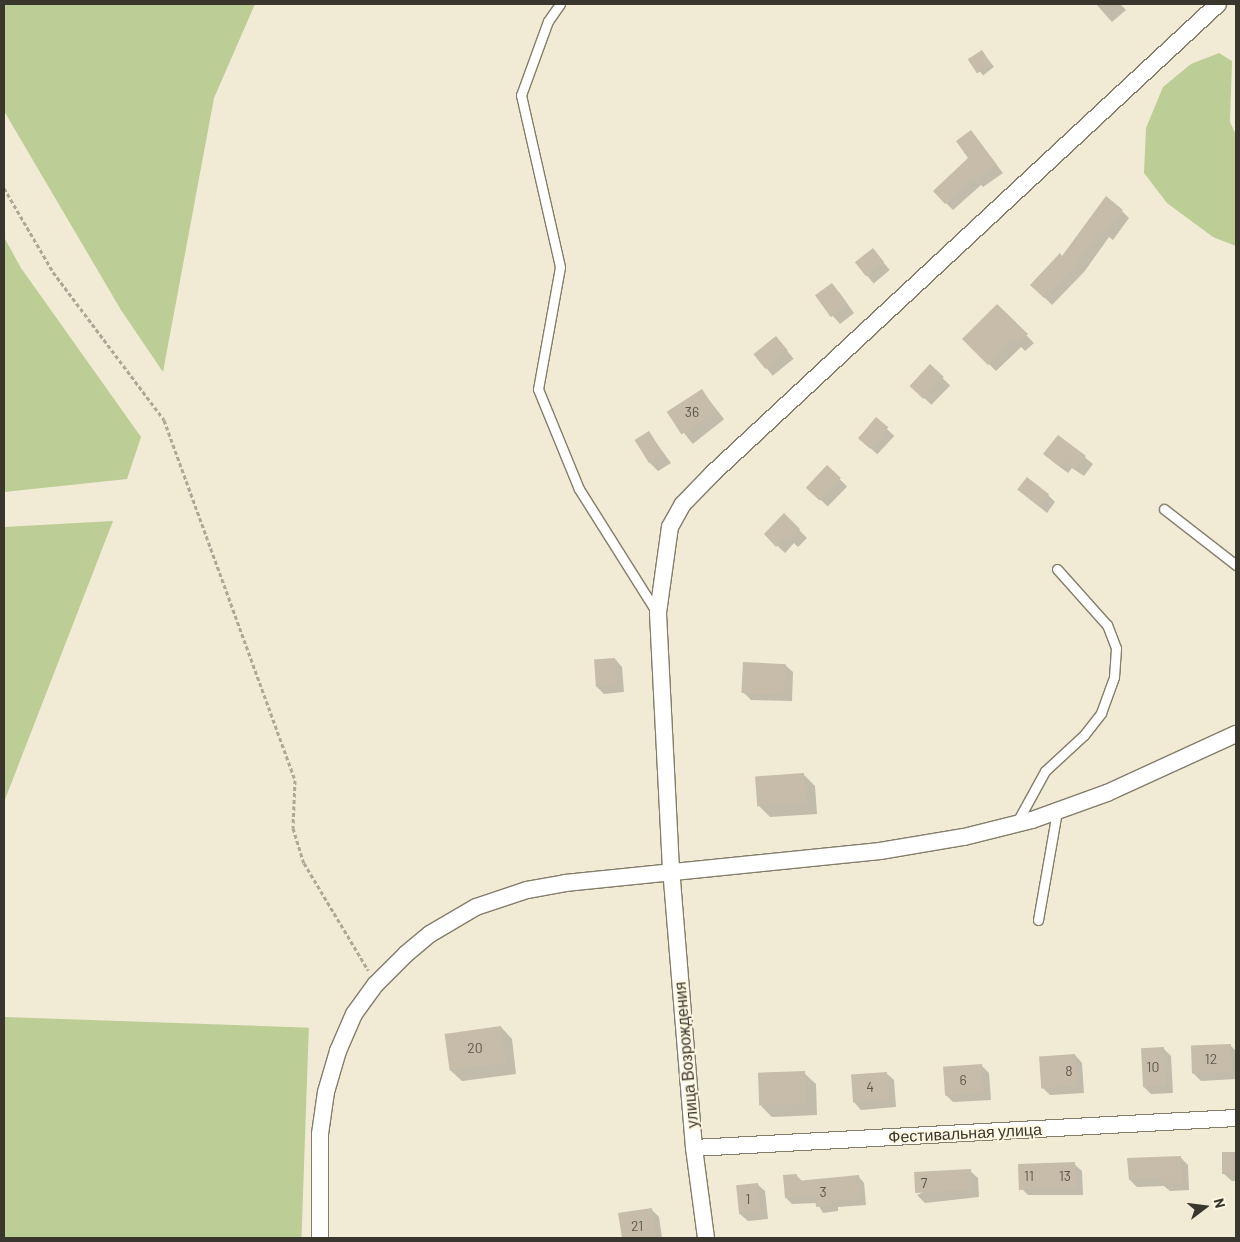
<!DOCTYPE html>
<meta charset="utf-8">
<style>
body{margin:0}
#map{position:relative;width:1240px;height:1242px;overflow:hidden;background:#f1ead5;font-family:Barlow,sans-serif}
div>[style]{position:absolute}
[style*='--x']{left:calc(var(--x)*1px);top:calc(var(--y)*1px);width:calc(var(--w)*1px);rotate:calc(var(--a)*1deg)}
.green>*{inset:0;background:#bccd95;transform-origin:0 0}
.shadow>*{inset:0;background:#0003;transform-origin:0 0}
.building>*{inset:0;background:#c7bba9;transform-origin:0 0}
.path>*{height:3px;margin-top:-1.5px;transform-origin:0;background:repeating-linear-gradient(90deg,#ada797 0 4px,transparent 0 6.5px)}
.roads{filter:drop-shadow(1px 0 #837d6a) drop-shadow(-1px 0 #837d6a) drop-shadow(0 1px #837d6a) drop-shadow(0 -1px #837d6a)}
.lane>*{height:9px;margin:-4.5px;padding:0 4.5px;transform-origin:4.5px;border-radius:4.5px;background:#fff}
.street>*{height:16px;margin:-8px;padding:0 8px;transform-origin:8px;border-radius:8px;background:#fff}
span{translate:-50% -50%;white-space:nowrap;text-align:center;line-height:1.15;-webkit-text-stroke:4px #fff7e2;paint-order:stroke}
.number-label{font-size:14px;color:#5c574d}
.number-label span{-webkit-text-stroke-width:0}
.street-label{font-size:16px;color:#39362e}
.frame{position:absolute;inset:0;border:5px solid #39362e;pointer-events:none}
.north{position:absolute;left:1180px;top:1182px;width:50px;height:50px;-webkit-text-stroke:4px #fff7e2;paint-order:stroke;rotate:75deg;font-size:14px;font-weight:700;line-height:20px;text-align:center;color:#39362e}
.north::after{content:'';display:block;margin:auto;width:18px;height:22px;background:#39362e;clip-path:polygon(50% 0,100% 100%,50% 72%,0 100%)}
</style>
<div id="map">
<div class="green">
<div style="clip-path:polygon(4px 4px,255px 4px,214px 98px,163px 372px,121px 310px,4px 111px)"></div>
<div style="clip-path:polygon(1219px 53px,1232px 61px,1230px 122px,1236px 135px,1236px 246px,1213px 237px,1167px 203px,1144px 173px,1146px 128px,1163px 87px,1191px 64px)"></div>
<div style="clip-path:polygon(4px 237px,21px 268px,141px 437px,127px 479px,4px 492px)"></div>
<div style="clip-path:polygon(113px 521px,4px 802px,4px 527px)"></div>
<div style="left:4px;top:1017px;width:305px;height:221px;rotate:2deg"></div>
</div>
<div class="shadow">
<div style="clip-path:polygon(1096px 4px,1120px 4px,1126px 10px,1112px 22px)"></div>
<div style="left:982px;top:52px;width:19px;height:14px;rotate:51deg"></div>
<div style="clip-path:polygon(971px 132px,1003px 173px,983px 187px,981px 185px,953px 210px,946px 203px,970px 158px)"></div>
<div style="clip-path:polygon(1122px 211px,1129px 218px,1113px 240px,1109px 237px,1084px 272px,1052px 305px,1032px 285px)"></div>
<div style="left:873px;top:250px;width:26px;height:21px;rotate:50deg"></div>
<div style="clip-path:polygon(839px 292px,854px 313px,840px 324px,833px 316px)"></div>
<div style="clip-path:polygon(997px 306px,1034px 343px,1025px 351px,1021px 347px,996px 371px,964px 339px)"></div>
<div style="left:776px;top:337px;width:28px;height:27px;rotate:51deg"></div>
<div style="left:930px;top:366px;width:28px;height:27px;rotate:44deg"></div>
<div style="left:702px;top:391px;width:36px;height:40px;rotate:52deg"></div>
<div style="left:876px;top:419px;width:25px;height:25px;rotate:43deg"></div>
<div style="clip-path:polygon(649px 433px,671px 463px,658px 471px,651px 464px)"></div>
<div style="clip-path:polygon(1058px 436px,1093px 464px,1084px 476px,1072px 468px,1068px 473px,1052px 461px)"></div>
<div style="left:827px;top:467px;width:28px;height:28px;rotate:44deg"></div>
<div style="clip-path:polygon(1019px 490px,1048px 495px,1055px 502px,1047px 513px)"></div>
<div style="clip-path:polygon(784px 515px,807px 538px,798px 547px,794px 543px,785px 553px,765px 534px)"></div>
<div style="clip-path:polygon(615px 659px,622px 667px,624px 692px,604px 694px,596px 686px)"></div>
<div style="clip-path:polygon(785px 665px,793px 672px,792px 701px,751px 700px,744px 693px)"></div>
<div style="clip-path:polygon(803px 774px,815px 786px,817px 814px,770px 817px,759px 806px)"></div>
<div style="clip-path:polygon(501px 1027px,512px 1039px,516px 1074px,462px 1081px,450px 1070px)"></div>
<div style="clip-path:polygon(1230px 1045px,1236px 1051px,1236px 1079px,1201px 1081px,1193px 1073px)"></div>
<div style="clip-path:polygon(1164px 1049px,1171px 1056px,1173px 1093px,1151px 1094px,1144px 1087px)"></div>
<div style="clip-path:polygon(1075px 1055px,1082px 1063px,1084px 1093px,1050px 1095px,1043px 1088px)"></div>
<div style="clip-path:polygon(981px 1065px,989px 1073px,991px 1100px,953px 1102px,946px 1095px)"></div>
<div style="clip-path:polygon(804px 1073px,816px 1084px,817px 1115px,772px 1117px,761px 1106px)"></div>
<div style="clip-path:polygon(886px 1073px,894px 1080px,896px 1107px,861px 1110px,854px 1102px)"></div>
<div style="clip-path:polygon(1236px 1153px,1236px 1181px,1232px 1181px,1224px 1174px,1224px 1154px)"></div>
<div style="clip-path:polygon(1180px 1157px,1188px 1165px,1189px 1190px,1170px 1191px,1164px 1186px,1137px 1187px,1130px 1180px)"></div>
<div style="clip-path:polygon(1074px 1164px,1082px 1171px,1083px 1195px,1028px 1195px,1021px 1188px)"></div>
<div style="clip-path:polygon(970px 1171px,978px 1178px,979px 1197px,925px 1203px,917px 1195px)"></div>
<div style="clip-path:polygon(796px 1175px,803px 1182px,858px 1176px,864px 1183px,866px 1205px,838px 1207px,838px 1211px,823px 1213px,817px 1203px,792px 1204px,786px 1198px)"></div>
<div style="clip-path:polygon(757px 1184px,765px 1191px,768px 1219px,748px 1221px,740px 1214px)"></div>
<div style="clip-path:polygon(651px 1209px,659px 1217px,662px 1238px,623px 1238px,619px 1214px)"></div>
</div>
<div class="building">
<div style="left:982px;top:50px;width:17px;height:17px;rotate:57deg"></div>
<div style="clip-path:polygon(971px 130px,997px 165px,975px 181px,973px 179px,945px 204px,933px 191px,968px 158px,956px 141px)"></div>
<div style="clip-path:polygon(1106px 196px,1123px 210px,1105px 233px,1101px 230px,1077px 264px,1044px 298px,1030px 285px,1060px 253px,1062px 256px)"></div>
<div style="left:873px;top:248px;width:18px;height:23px;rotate:52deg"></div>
<div style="left:832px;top:283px;width:27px;height:21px;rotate:54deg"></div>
<div style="clip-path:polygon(997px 304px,1028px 334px,1017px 345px,1013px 340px,988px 365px,962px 339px)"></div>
<div style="left:776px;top:336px;width:19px;height:29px;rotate:51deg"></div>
<div style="left:930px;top:364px;width:19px;height:30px;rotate:43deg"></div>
<div style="left:702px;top:389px;width:27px;height:42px;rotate:57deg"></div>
<div style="left:876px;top:417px;width:16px;height:28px;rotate:40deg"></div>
<div style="left:649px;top:431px;width:28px;height:17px;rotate:58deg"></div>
<div style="clip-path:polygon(1058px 435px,1086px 456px,1076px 470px,1064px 461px,1060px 467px,1043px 454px)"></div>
<div style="left:827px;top:465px;width:19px;height:31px;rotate:43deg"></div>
<div style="left:1027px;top:477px;width:28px;height:16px;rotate:38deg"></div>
<div style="clip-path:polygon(784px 513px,800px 529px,790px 540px,786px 537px,776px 547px,764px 534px)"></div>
<div style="left:615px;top:658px;width:27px;height:21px;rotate:86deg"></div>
<div style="left:743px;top:662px;width:43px;height:31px;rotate:3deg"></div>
<div style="left:804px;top:773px;width:30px;height:49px;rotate:86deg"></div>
<div style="left:501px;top:1026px;width:37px;height:57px;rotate:82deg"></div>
<div style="left:1231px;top:1044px;width:28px;height:40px;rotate:88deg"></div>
<div style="left:1164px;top:1047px;width:39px;height:23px;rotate:87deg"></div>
<div style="left:1075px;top:1054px;width:32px;height:36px;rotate:86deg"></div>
<div style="left:982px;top:1064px;width:29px;height:39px;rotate:86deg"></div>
<div style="left:805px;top:1071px;width:33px;height:47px;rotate:88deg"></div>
<div style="left:887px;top:1072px;width:28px;height:36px;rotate:86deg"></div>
<div style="left:1222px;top:1152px;width:14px;height:22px"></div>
<div style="clip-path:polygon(1181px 1156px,1183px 1183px,1161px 1184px,1161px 1178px,1129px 1180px,1127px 1158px)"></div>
<div style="left:1075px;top:1162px;width:26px;height:57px;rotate:88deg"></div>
<div style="left:971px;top:1169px;width:21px;height:57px;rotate:87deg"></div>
<div style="clip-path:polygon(797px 1174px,797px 1181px,859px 1175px,861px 1199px,832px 1201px,833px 1205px,816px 1207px,815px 1196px,785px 1198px,783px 1175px)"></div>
<div style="left:758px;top:1183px;width:29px;height:22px;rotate:84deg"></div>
<div style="clip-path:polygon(652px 1208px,656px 1238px,622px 1238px,618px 1213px)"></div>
</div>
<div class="path">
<div style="--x:4;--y:188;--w:97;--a:59.7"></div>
<div style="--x:53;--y:272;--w:185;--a:53.1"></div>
<div style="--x:164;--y:420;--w:383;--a:70"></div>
<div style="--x:295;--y:780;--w:48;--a:92.4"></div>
<div style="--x:293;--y:828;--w:37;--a:73"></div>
<div style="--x:304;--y:863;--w:125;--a:59.1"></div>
</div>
<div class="roads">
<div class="lane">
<div style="--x:560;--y:4;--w:21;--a:125"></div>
<div style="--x:548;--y:21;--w:79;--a:110"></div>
<div style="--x:521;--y:95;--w:176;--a:77.2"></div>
<div style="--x:560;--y:267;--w:124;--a:100.2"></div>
<div style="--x:538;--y:389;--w:108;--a:67.7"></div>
<div style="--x:579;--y:489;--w:146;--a:57.8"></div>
<div style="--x:1164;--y:509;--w:91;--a:37.9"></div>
<div style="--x:1016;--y:824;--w:60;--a:-61.3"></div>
<div style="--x:1045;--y:771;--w:53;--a:-42.7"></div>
<div style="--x:1084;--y:735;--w:28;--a:-52"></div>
<div style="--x:1101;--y:713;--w:38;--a:-70"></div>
<div style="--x:1114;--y:677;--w:29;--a:-86"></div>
<div style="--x:1116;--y:648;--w:25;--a:-111"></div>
<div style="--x:1107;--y:625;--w:75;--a:-131.8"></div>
<div style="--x:1038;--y:920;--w:111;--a:-80.1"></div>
</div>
<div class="street">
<div style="--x:694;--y:1148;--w:543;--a:-3.17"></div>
<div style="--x:320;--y:1238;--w:104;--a:-90"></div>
<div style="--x:320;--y:1134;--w:42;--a:-81.9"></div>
<div style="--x:326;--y:1092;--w:43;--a:-73.7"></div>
<div style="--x:338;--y:1051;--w:40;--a:-66.6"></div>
<div style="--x:354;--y:1014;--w:37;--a:-54"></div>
<div style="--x:376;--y:984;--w:42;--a:-45"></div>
<div style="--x:406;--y:954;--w:31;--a:-40"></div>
<div style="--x:430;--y:934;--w:53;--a:-30.4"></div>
<div style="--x:476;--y:907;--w:54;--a:-18.4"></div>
<div style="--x:527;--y:890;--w:39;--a:-10"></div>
<div style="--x:565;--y:883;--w:317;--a:-5.8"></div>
<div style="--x:880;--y:851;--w:85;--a:-9.5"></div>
<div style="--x:964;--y:837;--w:70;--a:-14"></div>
<div style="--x:1032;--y:820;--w:80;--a:-19.8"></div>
<div style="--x:1107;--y:793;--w:142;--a:-24.6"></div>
<div style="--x:706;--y:1238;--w:91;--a:-97.6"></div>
<div style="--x:694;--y:1148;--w:279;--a:-94.7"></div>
<div style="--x:671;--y:870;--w:257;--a:-92.9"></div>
<div style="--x:658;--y:613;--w:87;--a:-82.1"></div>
<div style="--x:670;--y:527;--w:26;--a:-61"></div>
<div style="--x:683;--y:504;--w:43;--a:-45.9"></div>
<div style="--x:713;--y:473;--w:689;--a:-42.88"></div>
</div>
</div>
<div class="number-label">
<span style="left:692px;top:412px">36</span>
<span style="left:475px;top:1048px">20</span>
<span style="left:1211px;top:1059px">12</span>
<span style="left:1153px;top:1067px">10</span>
<span style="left:1069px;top:1071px">8</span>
<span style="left:963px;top:1080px">6</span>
<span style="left:870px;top:1087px">4</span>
<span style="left:1029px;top:1176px">11</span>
<span style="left:1065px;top:1176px">13</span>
<span style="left:924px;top:1183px">7</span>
<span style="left:823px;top:1192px">3</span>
<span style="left:748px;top:1199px">1</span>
<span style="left:637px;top:1226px">21</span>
</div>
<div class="street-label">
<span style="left:686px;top:1055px;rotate:-95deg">улица Возрождения</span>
<span style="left:965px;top:1133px;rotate:-3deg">Фестивальная улица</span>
</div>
<div class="frame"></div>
<div class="north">N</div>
</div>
